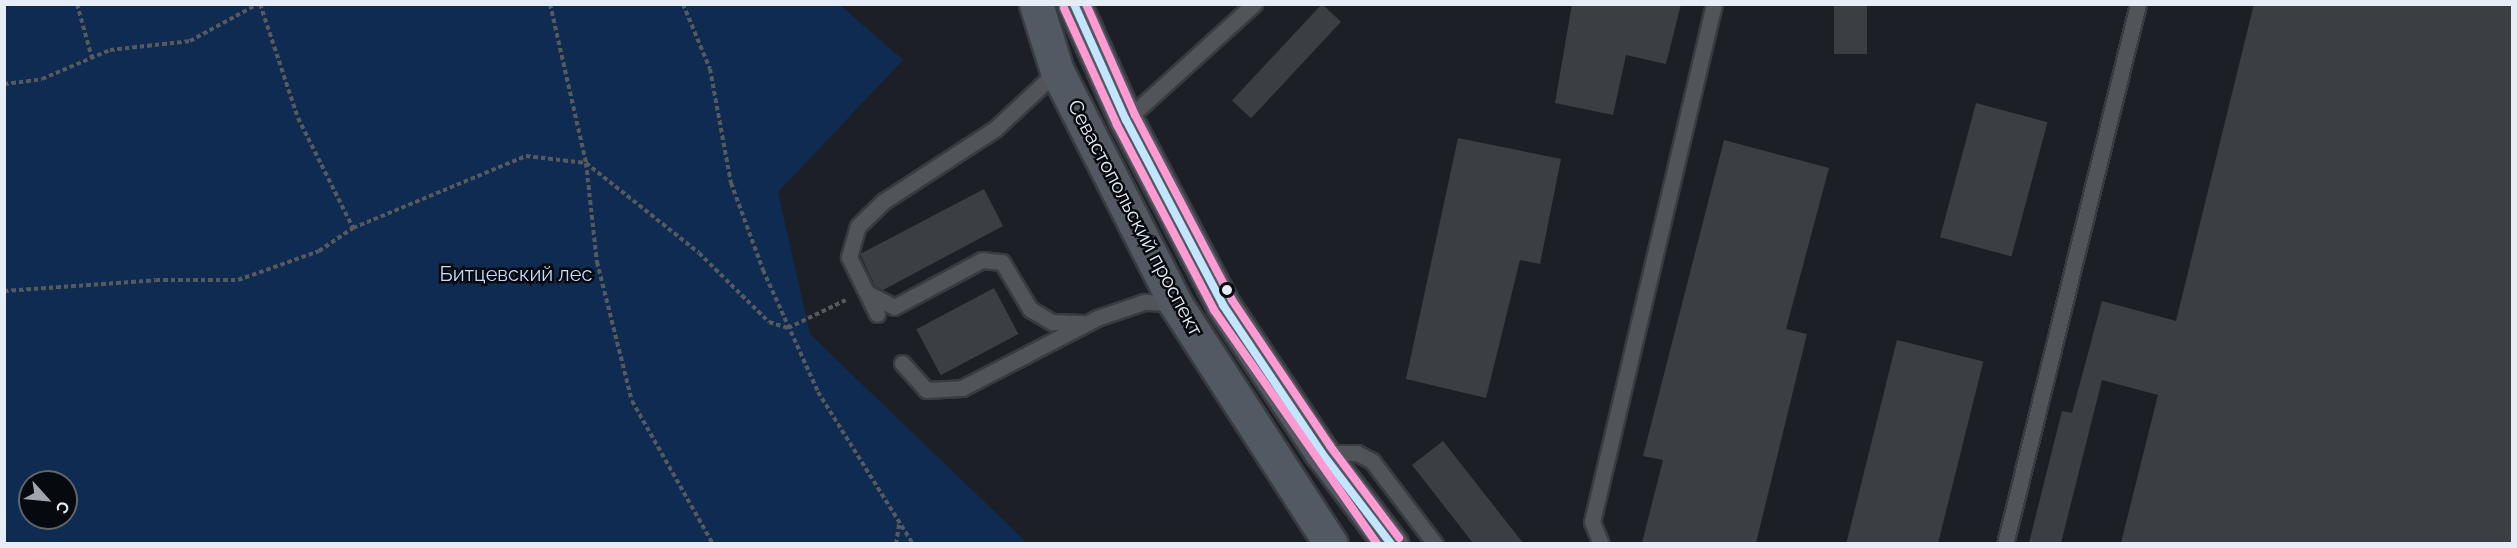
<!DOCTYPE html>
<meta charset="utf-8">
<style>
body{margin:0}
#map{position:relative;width:2517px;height:548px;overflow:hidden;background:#1c2026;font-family:Raleway,sans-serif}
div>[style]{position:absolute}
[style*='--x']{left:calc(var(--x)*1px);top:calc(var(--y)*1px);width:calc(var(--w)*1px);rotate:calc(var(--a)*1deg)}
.green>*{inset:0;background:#102b51}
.building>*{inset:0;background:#3b3f44;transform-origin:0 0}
.path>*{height:4px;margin-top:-2px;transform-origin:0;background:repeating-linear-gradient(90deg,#56595d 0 4.5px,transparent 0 7.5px)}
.roads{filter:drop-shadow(2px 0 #383b41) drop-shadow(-2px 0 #383b41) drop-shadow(0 2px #383b41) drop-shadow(0 -2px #383b41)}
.service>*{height:15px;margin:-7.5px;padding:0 7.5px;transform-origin:7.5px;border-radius:7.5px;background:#515459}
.secondary>*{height:33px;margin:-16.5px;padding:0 16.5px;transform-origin:16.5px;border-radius:16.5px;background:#525962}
.bus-1>*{height:8px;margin:-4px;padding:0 4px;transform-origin:4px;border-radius:4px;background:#c2e6ff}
.bus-2>*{height:8px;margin:-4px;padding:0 4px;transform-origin:4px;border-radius:4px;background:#ff9ad2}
.bus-3>*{height:8px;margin:-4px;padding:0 4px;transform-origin:4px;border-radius:4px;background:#ff9ad2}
.dots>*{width:16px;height:16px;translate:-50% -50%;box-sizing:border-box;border:3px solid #06090e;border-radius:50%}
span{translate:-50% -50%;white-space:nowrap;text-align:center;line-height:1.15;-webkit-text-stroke:5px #06090e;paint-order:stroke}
.street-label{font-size:20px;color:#e7edf6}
.park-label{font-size:20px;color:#c4dbfe}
.frame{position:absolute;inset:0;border:6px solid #e7edf6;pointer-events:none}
.north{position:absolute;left:18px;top:470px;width:60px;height:60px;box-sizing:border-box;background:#06090e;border:2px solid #60646b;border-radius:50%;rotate:117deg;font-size:16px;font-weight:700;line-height:24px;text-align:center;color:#e7edf6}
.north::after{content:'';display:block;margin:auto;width:21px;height:27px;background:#a0a5ad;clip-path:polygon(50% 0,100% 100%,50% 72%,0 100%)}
</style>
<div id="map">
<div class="green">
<div style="clip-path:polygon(evenodd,4px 5px,840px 5px,903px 60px,778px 192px,810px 334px,1027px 543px,5px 543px,4px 5px,30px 482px,66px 482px,66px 518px,30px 518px,30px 482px)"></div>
</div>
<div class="building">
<div style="left:1322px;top:4px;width:26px;height:132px;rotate:43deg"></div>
<div style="clip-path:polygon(1572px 4px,1681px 4px,1666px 64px,1626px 55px,1613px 115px,1555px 103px)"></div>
<div style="left:1834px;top:4px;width:33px;height:50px"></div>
<div style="clip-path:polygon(2254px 4px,2512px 4px,2512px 543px,2121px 543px,2158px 395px,2102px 380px,2061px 543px,2029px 543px,2062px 411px,2072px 413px,2102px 301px,2176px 321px)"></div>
<div style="left:1976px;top:103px;width:74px;height:139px;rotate:15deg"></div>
<div style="clip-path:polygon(1458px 138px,1561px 159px,1540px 264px,1520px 260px,1486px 398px,1406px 379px)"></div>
<div style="clip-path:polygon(1724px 140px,1829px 168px,1786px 329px,1807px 334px,1756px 543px,1642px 543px,1663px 460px,1643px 456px)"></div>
<div style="clip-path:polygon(984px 189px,1003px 226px,883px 290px,875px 286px,860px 254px)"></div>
<div style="left:994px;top:288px;width:52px;height:88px;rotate:62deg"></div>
<div style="left:1897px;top:340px;width:89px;height:209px;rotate:14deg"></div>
<div style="clip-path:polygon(1443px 441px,1523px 543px,1473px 543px,1412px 465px)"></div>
</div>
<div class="path">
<div style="--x:77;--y:4;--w:56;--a:74.5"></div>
<div style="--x:260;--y:4;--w:120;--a:71.6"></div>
<div style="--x:298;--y:118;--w:123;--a:63.4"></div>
<div style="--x:550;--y:4;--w:163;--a:77.2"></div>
<div style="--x:586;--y:163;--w:100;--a:83.7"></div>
<div style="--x:597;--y:262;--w:143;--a:75.9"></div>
<div style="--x:632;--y:401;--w:164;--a:60.5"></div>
<div style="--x:683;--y:4;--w:70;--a:67.4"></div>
<div style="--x:710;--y:69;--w:116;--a:79.6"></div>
<div style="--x:731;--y:183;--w:93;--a:69.8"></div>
<div style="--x:763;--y:270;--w:134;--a:65.7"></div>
<div style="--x:818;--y:392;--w:179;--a:58"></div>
<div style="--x:4;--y:84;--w:38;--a:-7"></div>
<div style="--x:42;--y:79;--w:74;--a:-23.1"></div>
<div style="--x:110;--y:50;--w:81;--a:-6.4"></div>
<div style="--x:190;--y:41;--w:77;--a:-28.6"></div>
<div style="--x:4;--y:291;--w:152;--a:-4.1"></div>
<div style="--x:156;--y:280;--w:82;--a:0"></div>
<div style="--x:238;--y:280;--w:86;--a:-19.7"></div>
<div style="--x:319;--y:251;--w:41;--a:-34.1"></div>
<div style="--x:353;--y:228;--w:187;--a:-22.6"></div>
<div style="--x:526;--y:156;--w:60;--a:6.7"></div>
<div style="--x:586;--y:163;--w:144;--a:38.5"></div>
<div style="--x:699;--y:253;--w:98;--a:44.6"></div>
<div style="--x:769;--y:322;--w:20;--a:18"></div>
<div style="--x:788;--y:328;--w:64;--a:-25.8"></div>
<div style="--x:896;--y:544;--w:20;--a:-81"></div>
</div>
<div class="roads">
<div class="service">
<div style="--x:1126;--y:120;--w:173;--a:-42.2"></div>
<div style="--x:867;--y:293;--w:30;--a:27"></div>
<div style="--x:894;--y:307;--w:100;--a:-28.1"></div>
<div style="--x:982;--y:260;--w:20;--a:6"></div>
<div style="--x:1002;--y:262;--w:55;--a:59.2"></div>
<div style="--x:1030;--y:309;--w:26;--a:31"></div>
<div style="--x:1052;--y:322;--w:30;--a:2"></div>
<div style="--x:877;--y:314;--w:64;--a:-116.2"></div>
<div style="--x:849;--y:257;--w:32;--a:-74"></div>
<div style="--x:858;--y:226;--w:36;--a:-44"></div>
<div style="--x:884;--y:201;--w:132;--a:-33"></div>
<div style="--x:995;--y:129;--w:85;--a:-43.1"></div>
<div style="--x:902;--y:363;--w:36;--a:48"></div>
<div style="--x:926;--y:390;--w:36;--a:-3"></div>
<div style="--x:962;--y:388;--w:152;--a:-27.4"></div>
<div style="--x:1097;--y:318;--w:50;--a:-18.8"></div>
<div style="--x:1144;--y:302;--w:31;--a:2"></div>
<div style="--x:1325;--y:453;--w:32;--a:0"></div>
<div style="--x:1357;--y:453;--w:17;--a:28"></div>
<div style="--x:1372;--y:461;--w:104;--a:52.8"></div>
<div style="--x:1601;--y:544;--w:24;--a:-112"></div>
<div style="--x:1592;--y:522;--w:532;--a:-76.75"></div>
<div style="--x:2005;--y:544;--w:556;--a:-76.16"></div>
</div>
<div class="secondary">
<div style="--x:1036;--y:4;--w:70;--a:72.6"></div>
<div style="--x:1057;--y:71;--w:260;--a:63"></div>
<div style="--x:1175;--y:303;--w:287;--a:57.1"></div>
<div style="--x:1074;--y:4;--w:127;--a:65.9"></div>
<div style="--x:1126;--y:120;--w:209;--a:62.3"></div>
<div style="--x:1223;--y:305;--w:177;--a:56.3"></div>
<div style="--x:1321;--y:452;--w:116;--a:52.7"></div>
</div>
</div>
<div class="bus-1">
<div style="--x:1074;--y:4;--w:127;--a:65.9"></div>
<div style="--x:1126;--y:120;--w:209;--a:62.3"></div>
<div style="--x:1223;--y:305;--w:177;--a:56.3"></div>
<div style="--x:1321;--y:452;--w:116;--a:52.7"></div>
</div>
<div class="bus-2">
<div style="--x:1064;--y:8;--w:128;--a:65.6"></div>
<div style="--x:1117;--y:125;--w:209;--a:62.3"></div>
<div style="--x:1214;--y:310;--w:285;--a:55.1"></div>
</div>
<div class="bus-3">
<div style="--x:1086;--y:4;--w:121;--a:66.2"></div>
<div style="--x:1135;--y:115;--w:209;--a:62.3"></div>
<div style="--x:1232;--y:300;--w:176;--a:56.1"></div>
<div style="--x:1330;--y:446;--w:115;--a:53.1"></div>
</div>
<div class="dots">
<div style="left:1227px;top:290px;background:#e7edf6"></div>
</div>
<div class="street-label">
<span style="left:1135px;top:218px;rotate:62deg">Севастопольский проспект</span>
</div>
<div class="park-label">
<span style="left:516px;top:274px">Битцевский лес</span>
</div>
<div class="frame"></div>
<div class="north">С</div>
</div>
